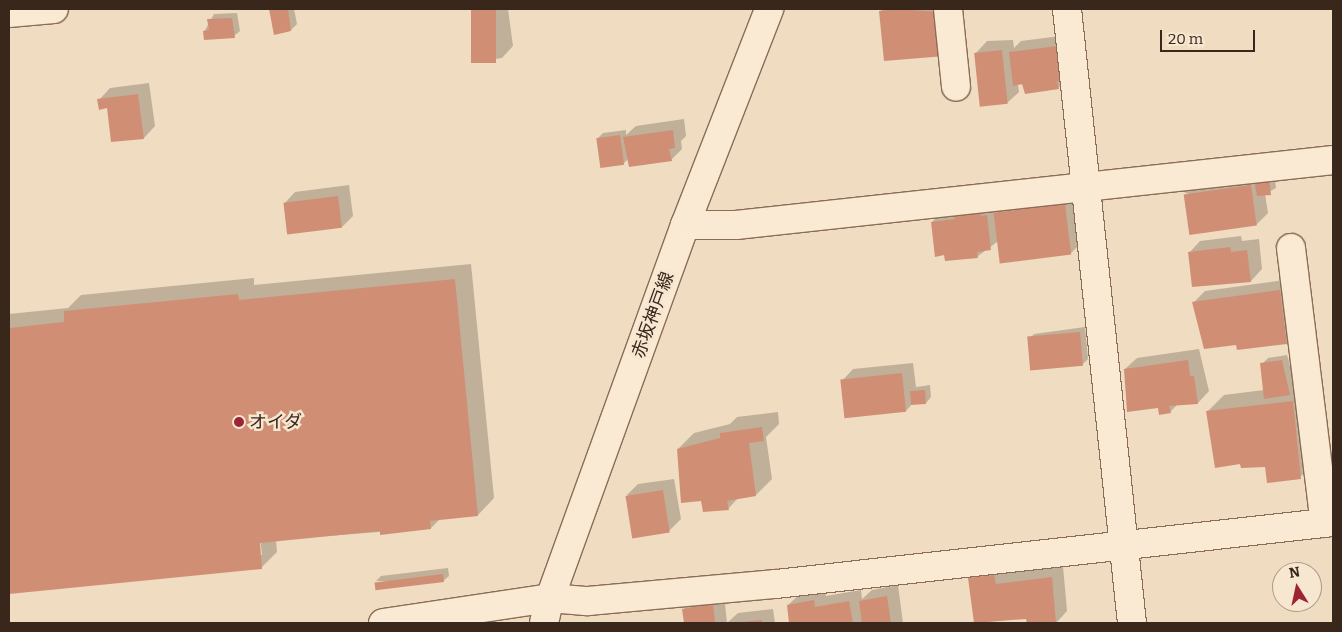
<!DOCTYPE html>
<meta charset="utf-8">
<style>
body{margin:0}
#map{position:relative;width:1342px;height:632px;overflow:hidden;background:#f0dcc0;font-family:Bitter,"Noto Sans JP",serif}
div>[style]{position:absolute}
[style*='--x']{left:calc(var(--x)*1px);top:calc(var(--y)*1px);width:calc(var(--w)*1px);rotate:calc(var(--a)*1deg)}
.shadow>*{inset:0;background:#0003}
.building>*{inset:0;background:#d08f74;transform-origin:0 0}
.roads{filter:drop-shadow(1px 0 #8a6c57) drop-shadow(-1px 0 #8a6c57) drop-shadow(0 1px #8a6c57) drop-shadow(0 -1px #8a6c57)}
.minor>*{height:28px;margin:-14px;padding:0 14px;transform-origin:14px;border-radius:14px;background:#faead4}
.secondary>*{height:28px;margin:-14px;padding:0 14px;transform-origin:14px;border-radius:14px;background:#faead4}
.dots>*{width:14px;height:14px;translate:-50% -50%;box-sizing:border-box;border:2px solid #f7e7d0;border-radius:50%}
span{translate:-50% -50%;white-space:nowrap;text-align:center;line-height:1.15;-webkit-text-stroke:5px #f7e7d0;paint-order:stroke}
.street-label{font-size:18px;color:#39271c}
.poi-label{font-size:18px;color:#39271c}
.left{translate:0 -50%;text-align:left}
.frame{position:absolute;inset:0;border:10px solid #39271c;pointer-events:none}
.north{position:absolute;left:1272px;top:562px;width:50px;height:50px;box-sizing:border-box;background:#f7e7d0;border:1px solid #ab9a88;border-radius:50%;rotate:350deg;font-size:14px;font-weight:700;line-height:20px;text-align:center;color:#39271c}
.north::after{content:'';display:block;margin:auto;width:18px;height:22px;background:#9c2434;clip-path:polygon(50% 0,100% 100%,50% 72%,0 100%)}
.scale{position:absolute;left:1160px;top:30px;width:95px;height:22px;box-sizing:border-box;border:2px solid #39271c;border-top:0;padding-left:6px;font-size:15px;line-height:18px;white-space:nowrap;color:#39271c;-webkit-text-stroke:4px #f7e7d0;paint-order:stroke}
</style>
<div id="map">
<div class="shadow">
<div style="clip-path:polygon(270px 9px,294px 9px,297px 24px,291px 30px,275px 33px)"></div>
<div style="clip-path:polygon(472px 9px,508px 9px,513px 46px,502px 58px,478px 62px)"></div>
<div style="clip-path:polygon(883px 9px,952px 9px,885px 60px,881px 11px)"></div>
<div style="clip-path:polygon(237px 13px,240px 31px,234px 36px,204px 32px,214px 14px)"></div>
<div style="clip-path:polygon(1068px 35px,1070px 77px,1058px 88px,1018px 84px,1019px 92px,1007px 103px,976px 53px,987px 41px,1013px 40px,1014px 48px,1021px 41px)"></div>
<div style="clip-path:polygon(149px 83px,155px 126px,144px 138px,99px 100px,110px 88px)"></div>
<div style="clip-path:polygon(684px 119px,686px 136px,681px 141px,682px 149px,671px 160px,628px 159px,623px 164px,597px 139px,603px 133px,626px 130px,626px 135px,636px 126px)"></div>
<div style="clip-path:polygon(1274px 172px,1276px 188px,1265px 194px,1268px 213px,1256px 225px,1184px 192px,1195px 180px)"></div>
<div style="clip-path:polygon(349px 185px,353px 216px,342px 227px,287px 234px,284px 204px,295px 192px)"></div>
<div style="clip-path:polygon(1076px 193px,1082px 242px,1070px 254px,997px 242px,978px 256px,932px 222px,943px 211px)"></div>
<div style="clip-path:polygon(1241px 236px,1242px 241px,1259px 239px,1262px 269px,1251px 281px,1189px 253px,1200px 241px)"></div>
<div style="clip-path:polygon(evenodd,471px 264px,494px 498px,478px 515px,441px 518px,431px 528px,276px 540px,277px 552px,261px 568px,9px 593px,9px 314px,68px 308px,81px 295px,254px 278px,254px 285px,471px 264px,260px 537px,262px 555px,259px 555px,260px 537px)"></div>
<div style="clip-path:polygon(1291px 279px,1298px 331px,1286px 343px,1237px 344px,1194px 302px,1205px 291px)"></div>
<div style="clip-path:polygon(1085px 327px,1088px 359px,1083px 364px,1028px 340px,1034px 334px)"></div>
<div style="clip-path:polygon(1199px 349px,1209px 391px,1198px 403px,1178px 404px,1170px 412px,1159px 407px,1125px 369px,1137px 358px)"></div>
<div style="clip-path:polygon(1287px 355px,1317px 461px,1300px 477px,1266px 465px,1241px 463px,1208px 411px,1224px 395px,1264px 390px,1262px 364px,1268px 358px)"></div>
<div style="clip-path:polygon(913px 363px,916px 387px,930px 385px,931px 397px,926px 403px,913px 403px,906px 411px,842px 381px,853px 369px)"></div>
<div style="clip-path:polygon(778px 412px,779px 424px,766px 437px,772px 479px,756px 495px,738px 498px,728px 509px,702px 499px,678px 449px,694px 433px,730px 424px,737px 417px)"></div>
<div style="clip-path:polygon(674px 479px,681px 519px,669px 531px,627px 495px,638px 484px)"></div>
<div style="clip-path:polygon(1005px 564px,1007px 573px,1063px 566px,1067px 611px,1056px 623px,1028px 623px,1027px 618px,975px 623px,970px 578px,981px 567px)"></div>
<div style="clip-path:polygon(448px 568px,449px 576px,443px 581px,376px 581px,381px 576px)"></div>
<div style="clip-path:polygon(898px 585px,903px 623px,791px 623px,788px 605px,800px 594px,825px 590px,826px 596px,861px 590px,862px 599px,872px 590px)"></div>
<div style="clip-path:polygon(724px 594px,727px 623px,738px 613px,773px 609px,775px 623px,685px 623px,683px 610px,695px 598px)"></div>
</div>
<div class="building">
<div style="clip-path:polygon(269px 9px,288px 9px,291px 31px,274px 35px)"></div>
<div style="left:471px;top:9px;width:25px;height:54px"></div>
<div style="clip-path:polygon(897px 9px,940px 12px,945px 56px,884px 61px,879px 11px)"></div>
<div style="clip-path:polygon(232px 18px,235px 38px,204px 40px,203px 31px,209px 30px,207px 19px)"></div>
<div style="clip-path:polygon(1057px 46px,1061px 81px,1057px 81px,1059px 89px,1025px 94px,1022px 84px,1013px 86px,1009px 52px)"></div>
<div style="left:1002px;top:50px;width:54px;height:28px;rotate:84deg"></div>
<div style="clip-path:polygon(138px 94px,144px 139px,111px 142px,107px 108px,99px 110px,97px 99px)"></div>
<div style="clip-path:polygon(673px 130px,675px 148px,669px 149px,672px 161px,629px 167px,623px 137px)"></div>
<div style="left:620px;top:135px;width:30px;height:24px;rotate:82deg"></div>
<div style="clip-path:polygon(1269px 177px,1271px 195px,1257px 196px,1254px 180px)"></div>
<div style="left:1251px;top:185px;width:41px;height:68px;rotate:82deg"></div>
<div style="left:338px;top:196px;width:32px;height:55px;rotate:83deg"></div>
<div style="left:1065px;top:204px;width:51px;height:72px;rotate:83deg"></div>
<div style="clip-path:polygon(980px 210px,981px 216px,987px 215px,991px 250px,977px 252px,978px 258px,945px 261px,944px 255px,935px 257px,931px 222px,955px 219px,954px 215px)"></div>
<div style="clip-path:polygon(1230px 247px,1231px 252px,1247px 250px,1251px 282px,1192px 287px,1188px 252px)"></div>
<div style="clip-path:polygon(455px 279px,478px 516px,430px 521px,431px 529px,380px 535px,380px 531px,260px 543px,262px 569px,9px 594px,9px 328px,64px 322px,64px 311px,238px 294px,239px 300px)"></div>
<div style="clip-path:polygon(1280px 290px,1287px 344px,1237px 350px,1236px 345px,1204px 349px,1192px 302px)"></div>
<div style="left:1080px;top:332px;width:34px;height:53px;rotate:85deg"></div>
<div style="clip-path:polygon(1188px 360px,1190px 376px,1194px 376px,1198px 404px,1169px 406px,1171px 413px,1159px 415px,1158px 408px,1127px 412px,1124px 369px)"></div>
<div style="clip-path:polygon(1282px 360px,1290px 395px,1264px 399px,1260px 363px)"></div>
<div style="left:902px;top:373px;width:39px;height:62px;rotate:84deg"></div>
<div style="left:925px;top:390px;width:14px;height:15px;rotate:86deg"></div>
<div style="clip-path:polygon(1293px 401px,1301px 479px,1267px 483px,1265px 467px,1241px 468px,1240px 464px,1215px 468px,1206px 411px)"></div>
<div style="clip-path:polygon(762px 427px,764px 441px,749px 443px,756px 496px,727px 501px,729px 510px,703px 512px,701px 501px,681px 503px,677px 449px,720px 438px,720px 433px)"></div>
<div style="left:663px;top:490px;width:43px;height:38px;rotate:81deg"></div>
<div style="left:443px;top:574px;width:8px;height:69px;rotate:83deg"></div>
<div style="clip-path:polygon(994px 575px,996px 584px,1052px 577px,1056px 623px,1027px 623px,1026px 619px,974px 623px,968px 578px)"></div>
<div style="clip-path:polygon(887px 596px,891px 623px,862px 623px,859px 601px)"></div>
<div style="clip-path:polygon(814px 600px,815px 607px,849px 601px,853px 623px,789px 623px,787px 605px)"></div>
<div style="clip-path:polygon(713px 604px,715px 623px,684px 623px,682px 609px)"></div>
<div style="clip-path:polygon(762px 620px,762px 623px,741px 623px,741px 622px)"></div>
</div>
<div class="roads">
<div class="minor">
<div style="--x:948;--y:9;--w:78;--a:84.1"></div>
<div style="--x:1067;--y:9;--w:617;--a:83.96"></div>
<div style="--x:9;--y:13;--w:45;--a:-5.1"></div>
<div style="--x:685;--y:225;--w:51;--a:0"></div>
<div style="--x:736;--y:225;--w:601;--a:-6.21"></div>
<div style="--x:1291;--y:248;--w:277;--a:83"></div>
<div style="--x:383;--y:623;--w:169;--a:-8.5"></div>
<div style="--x:550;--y:598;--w:38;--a:5"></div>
<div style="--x:588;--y:601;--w:189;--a:-5.2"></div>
<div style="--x:776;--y:584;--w:560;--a:-6.35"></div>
</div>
<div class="secondary">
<div style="--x:544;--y:623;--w:26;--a:-77"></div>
<div style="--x:550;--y:598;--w:397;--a:-70.1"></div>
<div style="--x:685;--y:225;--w:232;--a:-68.7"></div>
</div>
</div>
<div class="dots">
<div style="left:239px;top:422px;background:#9c2434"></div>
</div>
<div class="street-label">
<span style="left:653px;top:315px;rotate:-70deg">赤坂神戸線</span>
</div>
<div class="poi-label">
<span class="left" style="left:249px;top:422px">オイダ</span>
</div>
<div class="frame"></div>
<div class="north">N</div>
<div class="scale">20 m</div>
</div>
